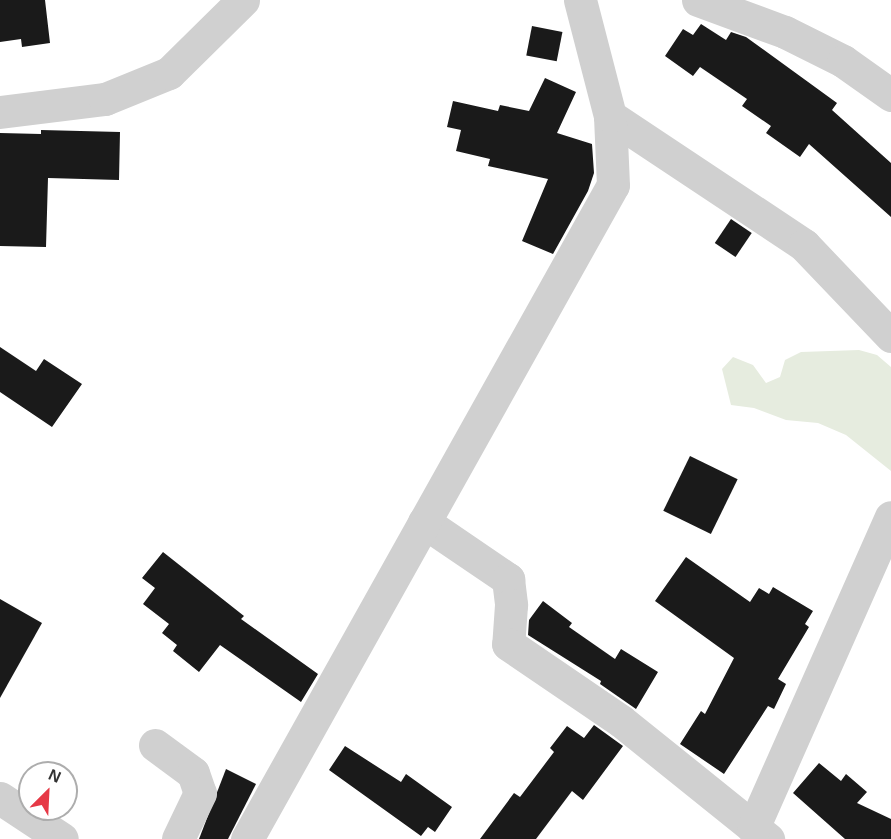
<!DOCTYPE html>
<style>
body{margin:0}
#map{position:relative;width:891px;height:839px;overflow:hidden;background:#fff;font-family:Helvetica,sans-serif}
div>[style]{position:absolute}
[style*='--x']{left:calc(var(--x)*1px);top:calc(var(--y)*1px);width:calc(var(--w)*1px);rotate:calc(var(--a)*1deg)}
.green>*{inset:0;background:#e6ecdf}
.building>*{inset:0;background:#1a1a1a;transform-origin:0 0}
.minor>*{height:33px;margin:-16.5px;padding:0 16.5px;transform-origin:16.5px;border-radius:16.5px;background:#d0d0d0}
span{translate:-50% -50%;white-space:nowrap;text-align:center;line-height:1.15;-webkit-text-stroke:6px #fff;paint-order:stroke}
.north{position:absolute;left:18px;top:761px;width:60px;height:60px;box-sizing:border-box;background:#fff;border:2px solid #adadad;border-radius:50%;rotate:24deg;font-size:16px;font-weight:700;line-height:24px;text-align:center;color:#333}
.north::after{content:'';display:block;margin:auto;width:21px;height:27px;background:#e63946;clip-path:polygon(50% 0,100% 100%,50% 72%,0 100%)}
</style>
<div id="map">
<div class="green">
<div style="clip-path:polygon(859px 350px,877px 355px,891px 367px,891px 471px,846px 435px,818px 423px,786px 420px,754px 408px,731px 405px,722px 369px,733px 357px,753px 365px,766px 383px,780px 377px,785px 360px,801px 352px)"></div>
</div>
<div class="building">
<div style="clip-path:polygon(0 0,45px 0,50px 43px,22px 47px,21px 39px,0 42px)"></div>
<div style="clip-path:polygon(701px 24px,726px 40px,731px 32px,746px 37px,837px 103px,832px 110px,891px 163px,891px 217px,809px 144px,800px 157px,766px 133px,771px 126px,742px 106px,747px 99px,700px 67px,693px 76px,665px 56px,683px 29px,693px 35px)"></div>
<div style="left:532px;top:26px;width:31px;height:30px;rotate:11deg"></div>
<div style="clip-path:polygon(545px 78px,576px 92px,557px 133px,592px 144px,594px 173px,588px 191px,553px 254px,522px 241px,548px 179px,488px 166px,490px 159px,456px 151px,461px 130px,447px 127px,453px 101px,498px 111px,500px 105px,529px 111px)"></div>
<div style="clip-path:polygon(41px 130px,120px 132px,119px 180px,48px 178px,46px 247px,0 246px,0 133px,41px 134px)"></div>
<div style="left:731px;top:219px;width:25px;height:29px;rotate:34deg"></div>
<div style="clip-path:polygon(0 347px,36px 371px,44px 359px,82px 384px,52px 427px,0 392px)"></div>
<div style="left:690px;top:456px;width:53px;height:61px;rotate:26deg"></div>
<div style="clip-path:polygon(163px 552px,244px 616px,241px 619px,318px 674px,301px 702px,220px 645px,199px 672px,173px 651px,177px 645px,162px 633px,169px 624px,143px 604px,155px 588px,142px 578px)"></div>
<div style="clip-path:polygon(686px 557px,750px 602px,759px 588px,769px 594px,773px 587px,813px 611px,805px 624px,809px 627px,778px 679px,786px 684px,774px 709px,768px 706px,724px 774px,680px 744px,701px 711px,705px 714px,734px 658px,655px 601px)"></div>
<div style="clip-path:polygon(0 599px,42px 623px,0 698px)"></div>
<div style="clip-path:polygon(543px 601px,572px 623px,569px 627px,615px 659px,621px 649px,658px 672px,636px 709px,600px 684px,601px 681px,528px 635px,529px 620px)"></div>
<div style="clip-path:polygon(594px 725px,623px 746px,583px 800px,572px 791px,536px 839px,480px 839px,514px 793px,520px 797px,554px 752px,550px 748px,567px 726px,584px 738px)"></div>
<div style="clip-path:polygon(345px 746px,401px 782px,406px 774px,452px 807px,435px 832px,428px 827px,421px 836px,329px 770px)"></div>
<div style="clip-path:polygon(819px 763px,841px 781px,846px 774px,867px 792px,857px 803px,891px 819px,891px 839px,845px 839px,793px 793px)"></div>
<div style="clip-path:polygon(226px 769px,256px 784px,228px 839px,199px 839px)"></div>
</div>
<div class="minor">
<div style="--x:698;--y:0;--w:93;--a:20.2"></div>
<div style="--x:785;--y:32;--w:65;--a:26.6"></div>
<div style="--x:843;--y:61;--w:59;--a:35.3"></div>
<div style="--x:0;--y:112;--w:106;--a:-7.1"></div>
<div style="--x:105;--y:99;--w:69;--a:-22.1"></div>
<div style="--x:169;--y:73;--w:104;--a:-44.6"></div>
<div style="--x:610;--y:116;--w:233;--a:33.6"></div>
<div style="--x:804;--y:245;--w:126;--a:46.3"></div>
<div style="--x:424;--y:522;--w:102;--a:34.2"></div>
<div style="--x:508;--y:579;--w:26;--a:83"></div>
<div style="--x:511;--y:605;--w:39;--a:94"></div>
<div style="--x:508;--y:644;--w:137;--a:34.3"></div>
<div style="--x:621;--y:721;--w:189;--a:38.8"></div>
<div style="--x:155;--y:745;--w:47;--a:36.4"></div>
<div style="--x:193;--y:773;--w:21;--a:71"></div>
<div style="--x:200;--y:793;--w:51;--a:115.6"></div>
<div style="--x:0;--y:798;--w:74;--a:33.5"></div>
<div style="--x:753;--y:828;--w:340;--a:-66.1"></div>
<div style="--x:247;--y:839;--w:749;--a:-60.77"></div>
<div style="--x:613;--y:185;--w:69;--a:-92.5"></div>
<div style="--x:610;--y:116;--w:120;--a:-104.5"></div>
</div>
<div class="north">N</div>
</div>
